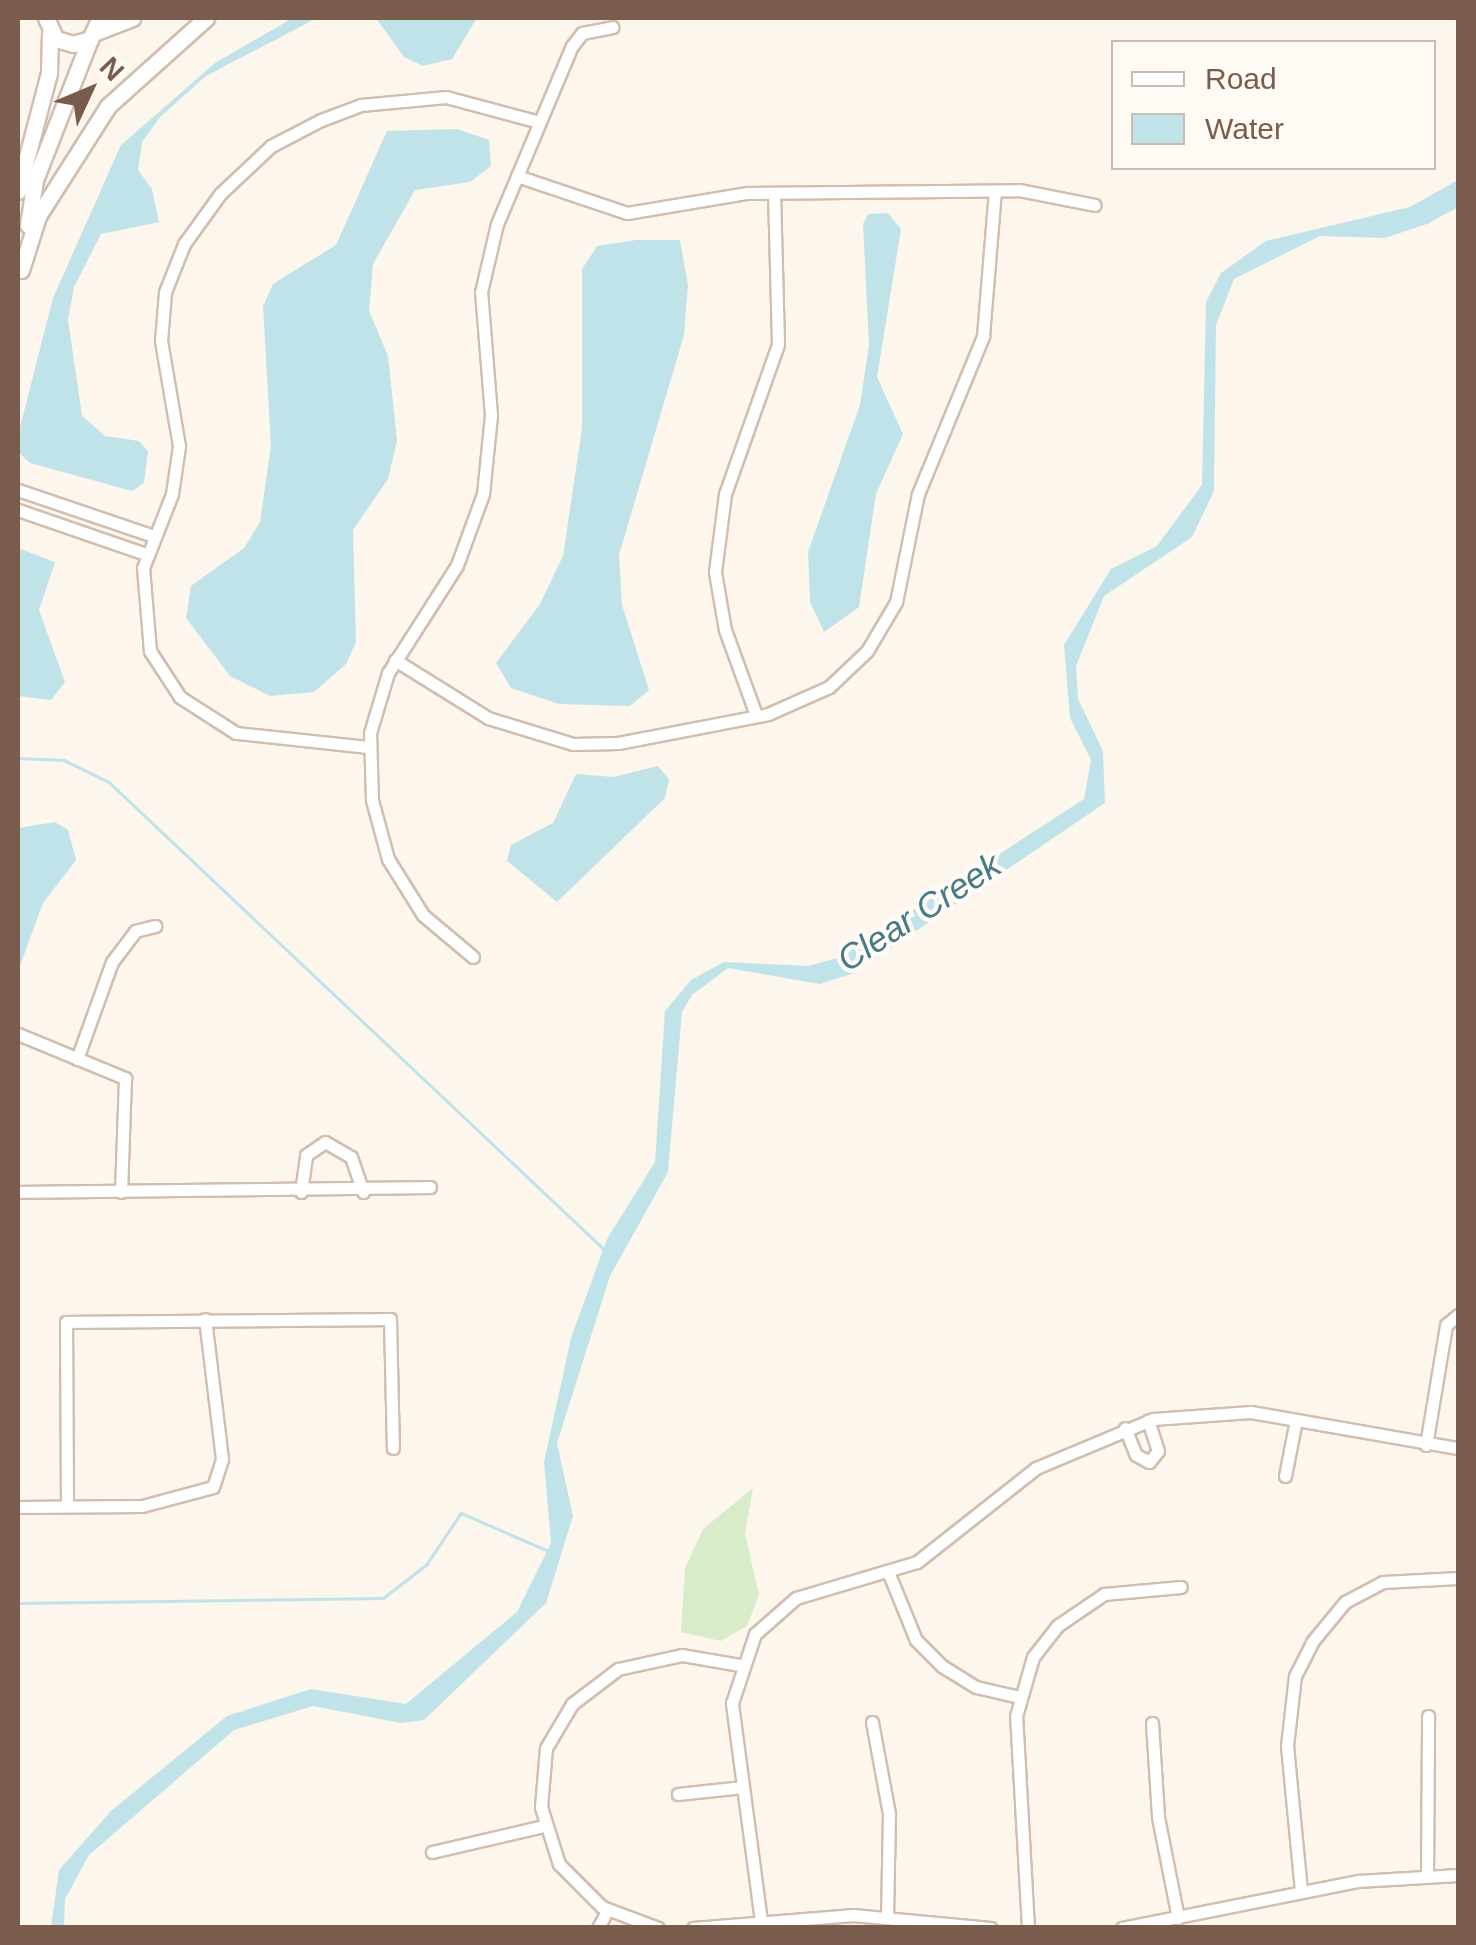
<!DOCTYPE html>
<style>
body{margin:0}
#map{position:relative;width:1476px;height:1945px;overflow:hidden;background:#fdf6ec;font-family:Helvetica,sans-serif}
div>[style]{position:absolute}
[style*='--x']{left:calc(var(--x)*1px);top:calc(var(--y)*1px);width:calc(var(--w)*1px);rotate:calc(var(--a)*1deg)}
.green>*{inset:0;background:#d8ecc9}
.water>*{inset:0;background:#bfe3e8}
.stream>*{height:2.5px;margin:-1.25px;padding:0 1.25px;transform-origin:1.25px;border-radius:1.25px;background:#bfe3e8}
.roads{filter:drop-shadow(2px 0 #d1beb0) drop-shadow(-2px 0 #d1beb0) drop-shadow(0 2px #d1beb0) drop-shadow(0 -2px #d1beb0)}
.minor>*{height:11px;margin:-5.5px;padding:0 5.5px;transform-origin:5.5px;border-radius:5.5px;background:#fff}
.secondary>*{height:15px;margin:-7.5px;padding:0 7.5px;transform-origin:7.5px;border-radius:7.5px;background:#fff}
span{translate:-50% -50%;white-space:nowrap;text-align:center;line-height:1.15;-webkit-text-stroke:9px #fffaf3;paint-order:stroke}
.water-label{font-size:35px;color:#437c86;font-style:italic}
.frame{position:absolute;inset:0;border:20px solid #7a5c4d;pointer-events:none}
.legend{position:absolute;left:1111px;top:40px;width:325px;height:130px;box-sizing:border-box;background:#fffaf3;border:2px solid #cabbb1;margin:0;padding:12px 18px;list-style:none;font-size:30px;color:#7a5c4d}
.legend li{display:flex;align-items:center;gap:20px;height:50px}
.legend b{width:50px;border:2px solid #cabbb1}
.north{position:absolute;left:40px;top:40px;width:100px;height:100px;-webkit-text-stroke:8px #fffaf3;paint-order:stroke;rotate:46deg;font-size:28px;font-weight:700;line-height:40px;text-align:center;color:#7a5c4d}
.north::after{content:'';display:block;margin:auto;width:35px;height:45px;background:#7a5c4d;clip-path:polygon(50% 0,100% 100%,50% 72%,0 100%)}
</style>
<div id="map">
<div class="green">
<div style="clip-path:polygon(753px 1488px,745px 1534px,759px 1595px,747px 1626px,721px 1641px,681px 1632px,685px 1568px,703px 1529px)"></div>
</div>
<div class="water">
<div style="clip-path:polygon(317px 18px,206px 76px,160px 117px,142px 142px,138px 170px,152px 189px,159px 222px,101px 234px,74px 287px,68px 320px,82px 416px,105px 436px,139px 441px,148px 451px,144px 483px,132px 491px,30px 463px,18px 452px,18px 435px,53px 298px,121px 145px,215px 63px,291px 19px)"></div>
<div style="clip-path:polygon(376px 18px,477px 18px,452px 59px,423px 66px,404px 57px)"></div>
<div style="clip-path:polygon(457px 129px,489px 140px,491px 166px,470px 182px,415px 190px,373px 264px,369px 311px,388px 356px,397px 441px,388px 479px,353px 530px,356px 642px,346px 664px,314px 692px,270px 696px,230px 676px,186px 618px,191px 586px,244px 548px,260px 522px,271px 446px,263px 306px,273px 284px,336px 245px,387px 131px)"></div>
<div style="clip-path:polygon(1458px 180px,1458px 207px,1427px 224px,1385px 238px,1320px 236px,1234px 279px,1216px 325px,1214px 491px,1192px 537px,1104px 596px,1076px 666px,1078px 699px,1103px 751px,1105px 803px,854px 973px,820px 984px,728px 968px,692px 995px,682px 1012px,668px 1172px,610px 1276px,557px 1443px,573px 1516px,546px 1603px,424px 1720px,401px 1723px,313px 1706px,234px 1730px,89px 1855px,65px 1899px,64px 1927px,51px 1927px,59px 1870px,111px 1811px,227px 1716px,311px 1689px,406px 1704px,517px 1612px,551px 1543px,544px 1462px,571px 1338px,607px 1239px,655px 1162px,665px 1011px,691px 980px,724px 962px,808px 966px,841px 957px,1084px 799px,1091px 760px,1070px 718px,1064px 645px,1111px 569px,1157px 546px,1202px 485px,1206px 302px,1221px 273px,1266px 241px,1410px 207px)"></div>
<div style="clip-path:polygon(888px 213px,901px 229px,877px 377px,903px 434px,876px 494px,859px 607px,824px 632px,810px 602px,808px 552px,860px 405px,869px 345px,863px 224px,868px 214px)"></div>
<div style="clip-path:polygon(636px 240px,680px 240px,688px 285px,684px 335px,619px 555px,622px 605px,649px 690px,630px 706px,559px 704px,511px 688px,496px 663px,540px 604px,563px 556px,582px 428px,582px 269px,597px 246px)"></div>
<div style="clip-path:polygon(18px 548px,55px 562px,39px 610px,65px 682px,51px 700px,18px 696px)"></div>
<div style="clip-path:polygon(658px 766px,669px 779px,665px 798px,557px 902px,507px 861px,511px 845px,553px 823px,576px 774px,614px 777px)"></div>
<div style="clip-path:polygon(55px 822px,68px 830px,76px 860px,43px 903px,18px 971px,18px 828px)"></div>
</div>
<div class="stream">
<div style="--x:18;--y:758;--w:46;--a:2.5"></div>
<div style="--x:64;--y:760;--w:50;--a:26.1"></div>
<div style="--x:109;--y:782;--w:682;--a:43.34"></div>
<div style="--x:18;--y:1603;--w:365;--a:-0.8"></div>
<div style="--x:383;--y:1598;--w:54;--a:-37.5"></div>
<div style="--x:426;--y:1565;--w:63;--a:-56.1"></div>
<div style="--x:461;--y:1513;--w:96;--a:23.4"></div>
</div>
<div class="roads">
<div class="minor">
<div style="--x:517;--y:176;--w:116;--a:18.6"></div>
<div style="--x:627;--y:213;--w:122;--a:-9.5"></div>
<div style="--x:747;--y:193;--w:272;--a:-0.6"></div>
<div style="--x:1019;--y:190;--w:77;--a:11.2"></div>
<div style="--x:18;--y:490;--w:144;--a:18.7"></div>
<div style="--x:18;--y:510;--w:135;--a:19"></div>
<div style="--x:395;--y:660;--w:110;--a:31.9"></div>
<div style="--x:488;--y:718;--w:89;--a:17"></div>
<div style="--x:573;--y:744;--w:45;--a:-1.3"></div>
<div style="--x:618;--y:743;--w:153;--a:-10.9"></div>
<div style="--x:768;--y:714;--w:67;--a:-23.9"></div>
<div style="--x:829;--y:687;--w:52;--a:-43.5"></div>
<div style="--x:867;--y:651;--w:57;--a:-59.4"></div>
<div style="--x:896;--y:602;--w:110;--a:-78.5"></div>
<div style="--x:918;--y:494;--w:171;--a:-67.6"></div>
<div style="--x:983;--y:336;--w:145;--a:-85.3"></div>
<div style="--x:756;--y:715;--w:90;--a:-110"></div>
<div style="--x:725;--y:630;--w:59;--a:-99.8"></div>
<div style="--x:715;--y:572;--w:79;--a:-82.7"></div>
<div style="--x:725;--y:494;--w:159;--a:-70.5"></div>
<div style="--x:778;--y:344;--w:151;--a:-91.5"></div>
<div style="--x:368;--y:747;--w:133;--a:-173.9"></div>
<div style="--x:236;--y:733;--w:67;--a:-147.3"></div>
<div style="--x:180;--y:697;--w:55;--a:-123.1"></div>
<div style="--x:150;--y:651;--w:83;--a:-94.8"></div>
<div style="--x:143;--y:568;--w:79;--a:-68.6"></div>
<div style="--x:172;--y:494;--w:49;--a:-81.7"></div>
<div style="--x:179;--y:446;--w:107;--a:-99.7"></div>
<div style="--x:161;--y:341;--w:49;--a:-85.3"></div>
<div style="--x:165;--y:292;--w:52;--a:-68.4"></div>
<div style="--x:184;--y:244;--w:62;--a:-54.2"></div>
<div style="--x:220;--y:194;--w:70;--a:-43.3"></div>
<div style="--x:271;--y:146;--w:56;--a:-27.5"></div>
<div style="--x:321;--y:120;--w:43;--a:-20.6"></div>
<div style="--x:361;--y:105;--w:85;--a:-5.4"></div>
<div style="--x:446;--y:97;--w:96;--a:15"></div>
<div style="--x:473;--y:957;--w:65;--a:-140"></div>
<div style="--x:423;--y:915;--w:66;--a:-122"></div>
<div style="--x:388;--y:859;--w:61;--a:-105.2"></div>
<div style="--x:372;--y:800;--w:67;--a:-91.7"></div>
<div style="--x:370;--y:733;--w:63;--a:-73.3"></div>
<div style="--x:388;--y:673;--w:128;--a:-57.4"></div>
<div style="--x:457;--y:565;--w:76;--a:-69.9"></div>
<div style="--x:483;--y:494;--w:79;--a:-84.2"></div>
<div style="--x:491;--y:415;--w:123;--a:-94.6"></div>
<div style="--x:481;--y:292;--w:70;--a:-76.8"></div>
<div style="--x:497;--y:224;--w:193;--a:-67.2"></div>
<div style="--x:572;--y:46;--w:16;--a:-52"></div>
<div style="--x:582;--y:33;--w:31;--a:-11"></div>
<div style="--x:18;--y:1034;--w:116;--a:22.4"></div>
<div style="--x:125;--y:1078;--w:114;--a:92"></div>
<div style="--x:77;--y:1059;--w:103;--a:-70.2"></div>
<div style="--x:112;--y:962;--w:39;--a:-53"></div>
<div style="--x:135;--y:931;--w:21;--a:-14"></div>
<div style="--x:18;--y:1192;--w:412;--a:-0.7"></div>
<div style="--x:301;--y:1192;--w:37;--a:-82"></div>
<div style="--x:306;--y:1155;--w:23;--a:-34"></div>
<div style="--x:325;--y:1142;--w:30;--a:30"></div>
<div style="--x:351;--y:1157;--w:37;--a:71"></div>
<div style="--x:1125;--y:1428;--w:29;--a:68"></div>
<div style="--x:1136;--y:1455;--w:15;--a:28"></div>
<div style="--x:1149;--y:1462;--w:14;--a:-51"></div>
<div style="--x:1158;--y:1451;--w:32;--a:-108"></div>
<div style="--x:1426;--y:1445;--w:122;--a:-80.5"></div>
<div style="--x:1446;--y:1325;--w:16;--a:-40"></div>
<div style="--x:1285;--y:1476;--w:57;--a:-78.9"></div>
<div style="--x:67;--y:1505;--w:183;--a:-90.3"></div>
<div style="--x:66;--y:1322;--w:324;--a:-0.5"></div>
<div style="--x:390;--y:1319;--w:129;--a:88.7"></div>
<div style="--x:18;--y:1507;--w:124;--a:-0.5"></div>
<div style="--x:142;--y:1506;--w:73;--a:-15"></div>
<div style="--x:213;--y:1487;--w:29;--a:-72"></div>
<div style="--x:222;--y:1459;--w:141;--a:-96.9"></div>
<div style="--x:889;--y:1574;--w:71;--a:67.8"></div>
<div style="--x:916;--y:1640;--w:37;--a:45"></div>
<div style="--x:942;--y:1666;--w:40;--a:32"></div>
<div style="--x:976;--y:1687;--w:44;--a:13.1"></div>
<div style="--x:872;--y:1722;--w:94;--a:79.5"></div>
<div style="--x:889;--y:1814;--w:103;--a:91.1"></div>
<div style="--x:1152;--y:1723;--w:94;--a:86.3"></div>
<div style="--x:1158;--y:1817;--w:103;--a:78.8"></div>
<div style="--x:678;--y:1794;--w:65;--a:-6.1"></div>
<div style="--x:432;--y:1852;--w:115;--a:-13.1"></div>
<div style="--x:1427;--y:1875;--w:159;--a:-89.6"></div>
<div style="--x:1301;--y:1891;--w:146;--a:-95.5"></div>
<div style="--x:1287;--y:1746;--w:70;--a:-83.5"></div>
<div style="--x:1295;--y:1676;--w:38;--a:-63"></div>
<div style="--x:1312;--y:1642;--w:52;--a:-50.5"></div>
<div style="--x:1345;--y:1602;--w:43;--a:-27.8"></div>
<div style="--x:1383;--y:1582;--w:75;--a:-3.1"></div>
<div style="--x:761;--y:1921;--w:220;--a:-97.6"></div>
<div style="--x:732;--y:1703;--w:73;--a:-71.6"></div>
<div style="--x:755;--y:1634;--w:55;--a:-41.3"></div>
<div style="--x:796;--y:1598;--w:126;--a:-16.6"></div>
<div style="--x:917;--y:1562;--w:152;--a:-38.3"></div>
<div style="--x:1036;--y:1468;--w:127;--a:-22.7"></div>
<div style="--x:1153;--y:1419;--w:98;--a:-4.1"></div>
<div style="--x:1251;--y:1412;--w:210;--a:9.9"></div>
<div style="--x:598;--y:1928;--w:19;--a:-62"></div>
<div style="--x:658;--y:1928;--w:60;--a:-159.4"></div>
<div style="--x:602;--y:1907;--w:61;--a:-135"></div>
<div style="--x:559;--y:1864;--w:60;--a:-107.5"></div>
<div style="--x:541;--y:1807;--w:59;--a:-85.2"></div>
<div style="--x:546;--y:1748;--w:51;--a:-59.4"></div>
<div style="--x:572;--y:1704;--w:58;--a:-37.3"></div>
<div style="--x:618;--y:1669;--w:66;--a:-12.3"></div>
<div style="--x:682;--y:1655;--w:59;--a:9.8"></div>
<div style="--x:693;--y:1928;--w:161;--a:-4.6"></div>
<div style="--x:853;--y:1915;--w:138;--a:5.4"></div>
<div style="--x:1028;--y:1928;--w:212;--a:-93.2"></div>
<div style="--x:1016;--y:1716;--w:61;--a:-73.9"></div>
<div style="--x:1033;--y:1657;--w:39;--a:-52"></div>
<div style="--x:1057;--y:1626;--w:57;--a:-34.2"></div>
<div style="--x:1104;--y:1594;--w:77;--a:-5.2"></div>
<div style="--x:1122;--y:1928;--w:241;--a:-11.3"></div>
<div style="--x:1358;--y:1881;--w:100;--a:-3.4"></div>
</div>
<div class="secondary">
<div style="--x:46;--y:18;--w:23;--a:65"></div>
<div style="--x:56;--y:39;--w:18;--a:16"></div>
<div style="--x:73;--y:44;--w:18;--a:-16"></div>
<div style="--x:90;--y:39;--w:23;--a:-65"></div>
<div style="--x:96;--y:32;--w:39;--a:-21"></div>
<div style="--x:18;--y:191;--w:122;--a:-75.3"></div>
<div style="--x:49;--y:73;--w:41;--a:-88.6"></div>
<div style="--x:28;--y:225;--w:46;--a:-81.2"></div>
<div style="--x:35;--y:180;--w:151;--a:-68.7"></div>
<div style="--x:21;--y:270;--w:57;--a:-72.5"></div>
<div style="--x:38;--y:216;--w:130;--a:-57.5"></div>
<div style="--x:108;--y:106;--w:132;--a:-41.9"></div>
</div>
</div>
<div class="water-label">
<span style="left:919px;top:912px;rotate:-33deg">Clear Creek</span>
</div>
<div class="frame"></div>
<ul class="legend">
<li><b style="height:12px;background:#fff"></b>Road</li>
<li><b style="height:28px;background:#bfe3e8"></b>Water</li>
</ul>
<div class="north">N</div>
</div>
